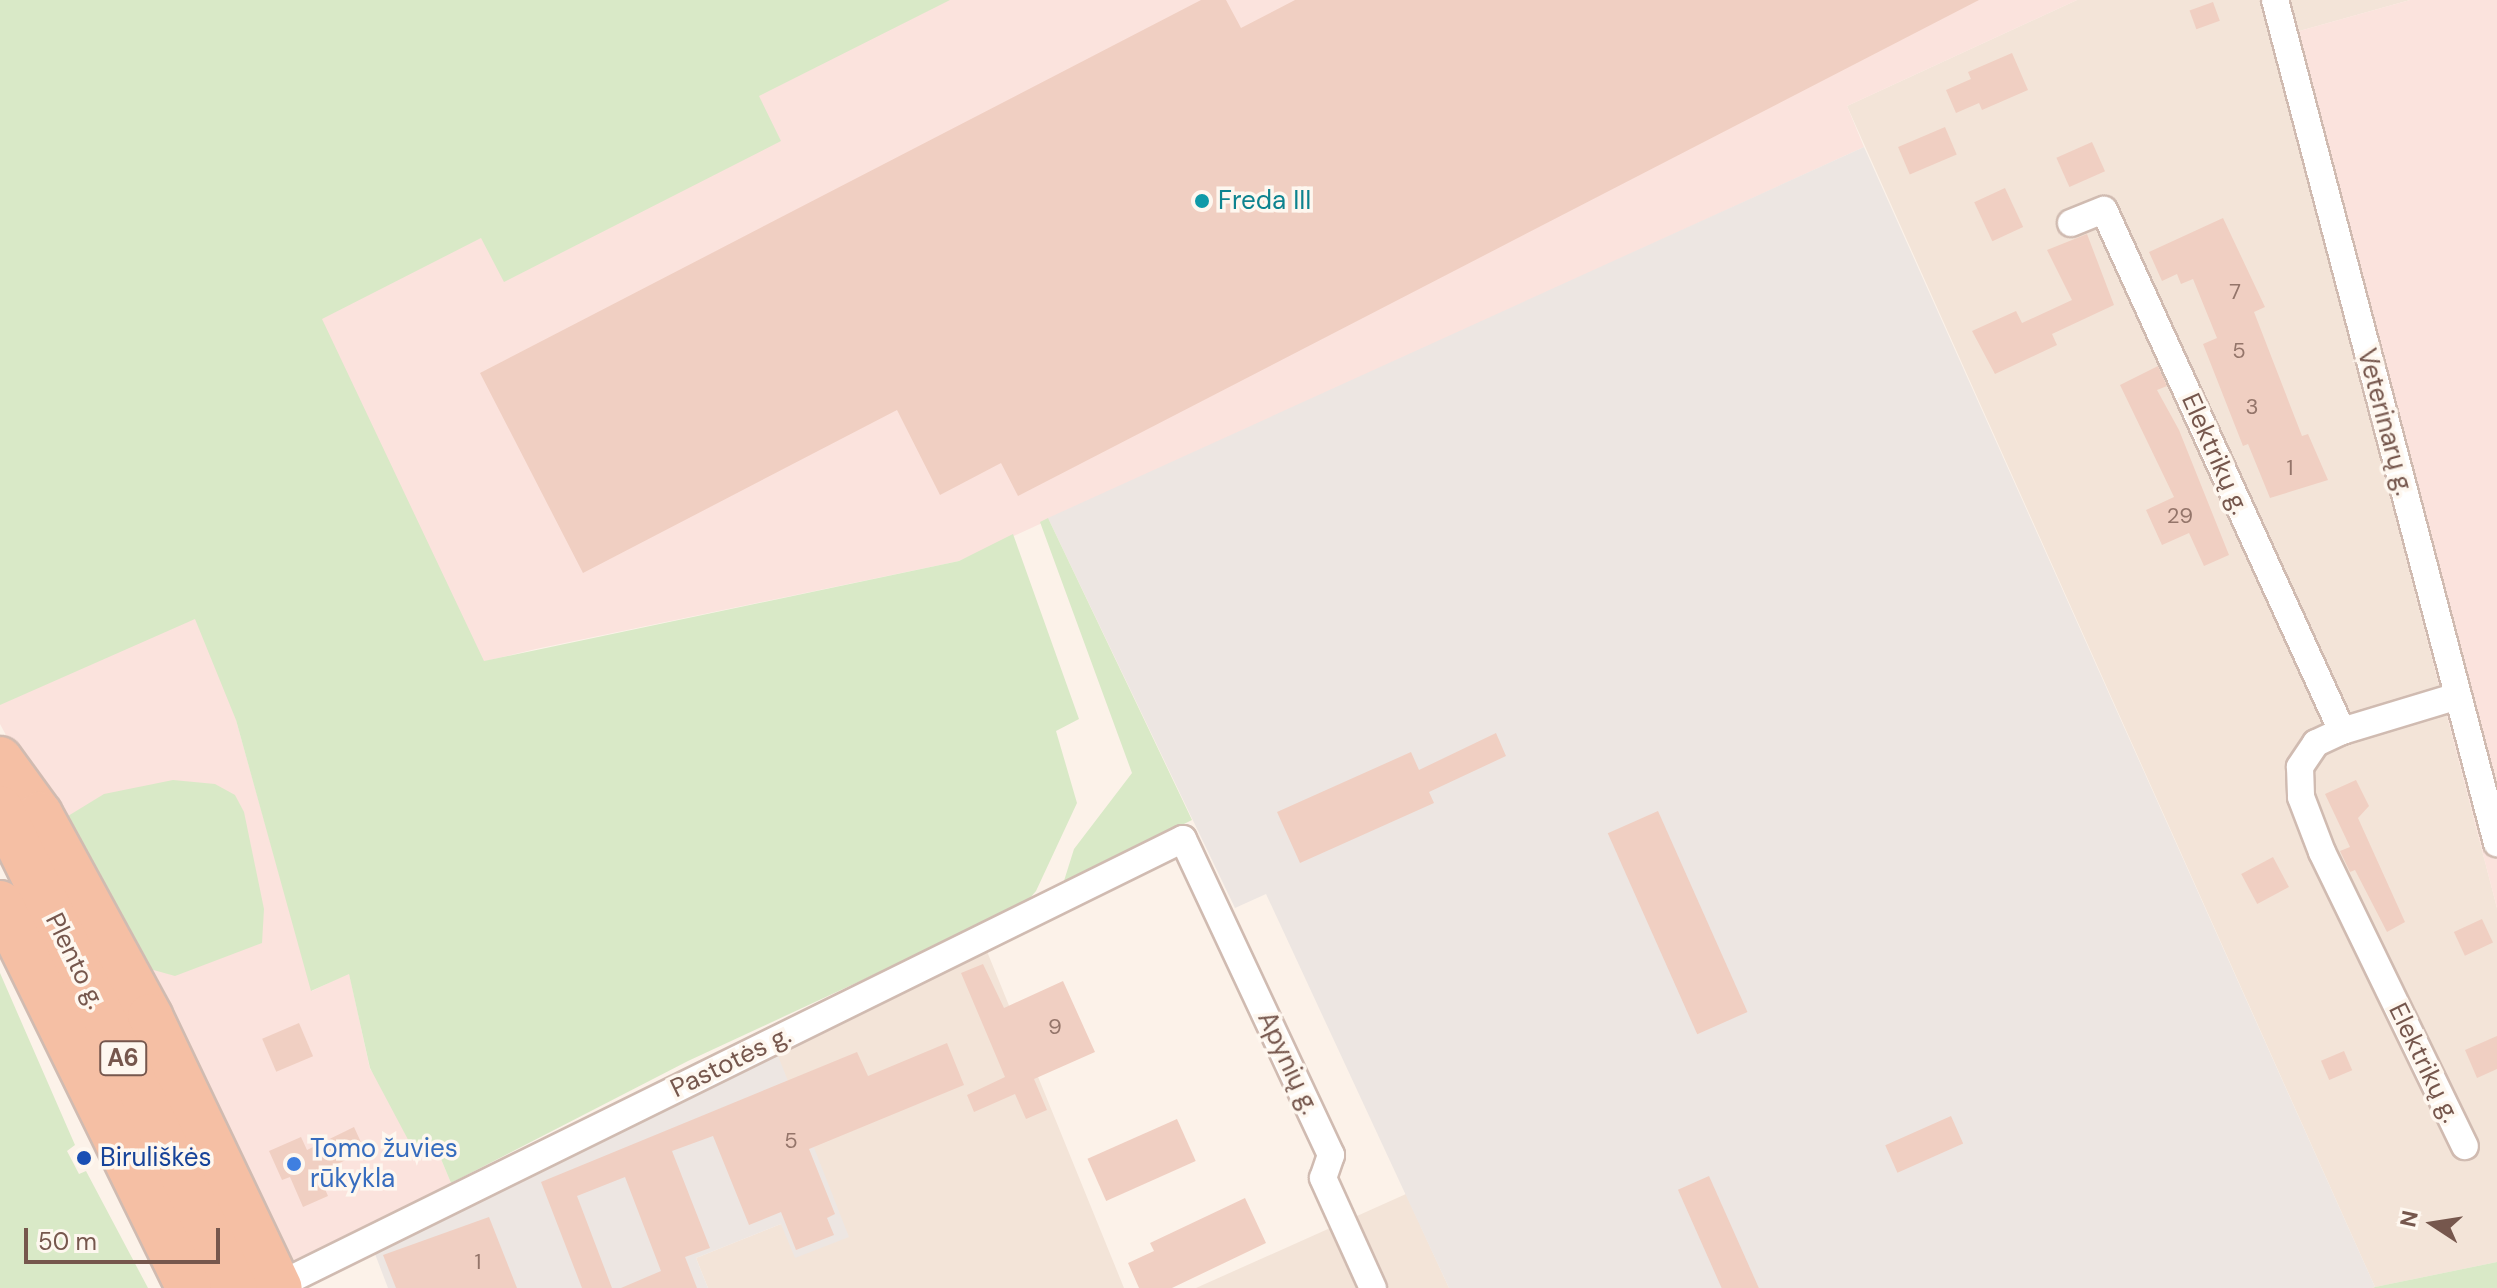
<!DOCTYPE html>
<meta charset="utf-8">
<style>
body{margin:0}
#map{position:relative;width:2497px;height:1288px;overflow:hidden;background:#fcf2e9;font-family:"DM Sans",sans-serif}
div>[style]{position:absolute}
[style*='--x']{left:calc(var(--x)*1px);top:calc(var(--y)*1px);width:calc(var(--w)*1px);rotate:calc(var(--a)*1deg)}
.residential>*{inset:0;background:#f3e4d8}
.commercial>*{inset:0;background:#fbe3dd}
.industrial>*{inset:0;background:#ede6e2}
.green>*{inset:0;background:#d9e9c7}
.building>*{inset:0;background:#f0cfc2;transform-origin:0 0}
.roads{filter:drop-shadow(2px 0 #d0bbb1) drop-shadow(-2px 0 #d0bbb1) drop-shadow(0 2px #d0bbb1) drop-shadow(0 -2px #d0bbb1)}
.minor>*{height:26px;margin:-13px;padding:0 13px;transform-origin:13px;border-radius:13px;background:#fff}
.trunk>*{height:44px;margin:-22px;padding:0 22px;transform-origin:22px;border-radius:22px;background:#f5bfa4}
.dots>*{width:22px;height:22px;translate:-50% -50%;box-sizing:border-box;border:4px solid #fef7ef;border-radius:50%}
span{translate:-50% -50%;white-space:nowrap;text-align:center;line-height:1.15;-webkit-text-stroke:7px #fef7ef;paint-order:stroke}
.number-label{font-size:22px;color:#94756a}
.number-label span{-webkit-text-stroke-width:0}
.shield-label span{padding:2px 6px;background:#fef7ef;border:2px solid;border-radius:6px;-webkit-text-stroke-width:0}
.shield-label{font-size:24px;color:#76574d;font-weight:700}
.culture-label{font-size:26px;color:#0d838f}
.left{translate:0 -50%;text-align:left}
.street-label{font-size:26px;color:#76574d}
.shop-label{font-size:26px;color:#366cbe}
.transit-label{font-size:26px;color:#164399}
.north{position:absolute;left:2393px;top:1184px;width:80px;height:80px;-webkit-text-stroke:6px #fef7ef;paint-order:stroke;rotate:282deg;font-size:22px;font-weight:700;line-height:32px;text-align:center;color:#76574d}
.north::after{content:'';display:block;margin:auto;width:28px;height:36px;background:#76574d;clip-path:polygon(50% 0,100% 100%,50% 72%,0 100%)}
.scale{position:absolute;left:24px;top:1228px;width:196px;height:36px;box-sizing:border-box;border:4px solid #76574d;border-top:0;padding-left:10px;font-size:24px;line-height:28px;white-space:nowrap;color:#76574d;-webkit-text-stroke:6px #fef7ef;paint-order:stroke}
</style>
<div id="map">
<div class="residential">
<div style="clip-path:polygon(2077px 0,2410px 0,2271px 39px,2497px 908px,2497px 1262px,2375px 1287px,1847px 106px)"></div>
<div style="clip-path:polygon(986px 949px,1124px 1288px,708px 1288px,696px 1258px,781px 1224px,777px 1053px)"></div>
<div style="clip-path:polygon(1406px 1194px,1449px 1288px,1196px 1288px)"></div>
</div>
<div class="commercial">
<div style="clip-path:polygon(0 0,2077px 0,1847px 106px,1864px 147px,959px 561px,536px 649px,236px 720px,312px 991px,349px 973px,370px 1069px,441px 1159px,451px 1183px,310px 1260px,291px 1260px,0 724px)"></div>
<div style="clip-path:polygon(2410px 0,2497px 0,2497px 908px,2271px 39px)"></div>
</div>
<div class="industrial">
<div style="clip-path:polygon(1864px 147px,2375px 1287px,2373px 1288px,1449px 1288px,1266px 894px,1235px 908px,1048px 518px)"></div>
<div style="clip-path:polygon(777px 1053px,849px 1237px,795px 1258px,781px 1224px,696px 1258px,708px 1288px,388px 1288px,375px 1254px)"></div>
</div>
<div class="green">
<div style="clip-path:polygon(0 0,950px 0,759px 96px,781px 141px,504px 282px,481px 238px,322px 319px,484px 661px,959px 561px,1013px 534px,1079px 719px,1056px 731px,1077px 803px,1036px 891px,1024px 905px,688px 1061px,451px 1183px,441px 1159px,413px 1149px,370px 1068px,349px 974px,311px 991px,236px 720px,195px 619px,0 705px)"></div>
<div style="clip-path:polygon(1048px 518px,1192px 820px,1063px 884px,1074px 849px,1132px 773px,1040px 522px)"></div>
<div style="clip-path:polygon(173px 780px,215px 784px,235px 795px,244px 812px,264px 909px,262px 943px,175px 976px,150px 969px,68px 816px,104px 794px)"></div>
<div style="clip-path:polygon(0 973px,75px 1145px,67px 1151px,79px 1174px,86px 1171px,148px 1288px,0 1288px)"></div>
<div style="clip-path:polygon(2497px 1262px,2497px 1288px,2373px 1288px,2375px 1287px)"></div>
</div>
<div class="building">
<div style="clip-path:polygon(1201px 0,1226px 0,1241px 28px,1295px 0,1979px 0,1018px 496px,1001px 463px,940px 495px,897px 410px,583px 573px,480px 373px)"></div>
<div style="left:2213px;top:2px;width:20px;height:25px;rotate:70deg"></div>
<div style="clip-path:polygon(2012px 53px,2028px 90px,1982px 110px,1979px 103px,1956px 113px,1946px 90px,1971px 79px,1968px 72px)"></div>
<div style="left:1945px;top:127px;width:30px;height:51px;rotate:67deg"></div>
<div style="left:2092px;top:142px;width:32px;height:39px;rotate:66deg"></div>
<div style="left:2005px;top:188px;width:43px;height:34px;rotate:65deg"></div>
<div style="clip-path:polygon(2223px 218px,2265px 307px,2254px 312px,2302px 436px,2308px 434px,2328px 480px,2270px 498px,2248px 444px,2243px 446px,2203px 344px,2217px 338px,2193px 279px,2181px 284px,2177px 274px,2162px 281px,2149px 252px)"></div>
<div style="clip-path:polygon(2087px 234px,2114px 305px,2052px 334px,2057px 345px,1995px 374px,1972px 331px,2016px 311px,2022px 323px,2072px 300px,2047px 250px)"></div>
<div style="clip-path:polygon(2158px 366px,2167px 386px,2157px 390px,2179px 430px,2229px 555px,2204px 566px,2189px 533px,2162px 545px,2146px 510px,2174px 497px,2120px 385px)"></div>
<div style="clip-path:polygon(1496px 733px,1506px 756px,1429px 792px,1434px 803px,1300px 863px,1277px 812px,1411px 752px,1419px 770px)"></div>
<div style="clip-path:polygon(2356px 780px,2369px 806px,2358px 818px,2405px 922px,2387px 932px,2355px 870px,2350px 872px,2340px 851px,2350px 847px,2325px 794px)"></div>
<div style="left:1658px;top:811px;width:220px;height:55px;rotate:66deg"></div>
<div style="left:2273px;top:857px;width:34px;height:36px;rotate:62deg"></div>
<div style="left:2482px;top:919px;width:26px;height:31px;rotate:65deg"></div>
<div style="clip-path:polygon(983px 964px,1004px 1008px,1063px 981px,1095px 1052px,1034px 1079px,1047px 1110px,1026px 1119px,1015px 1094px,974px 1112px,967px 1095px,1005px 1077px,961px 973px)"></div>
<div style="left:299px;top:1023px;width:36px;height:40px;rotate:67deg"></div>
<div style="clip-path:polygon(2497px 1036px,2497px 1069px,2477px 1078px,2465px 1050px)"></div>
<div style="clip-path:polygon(947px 1043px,964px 1085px,809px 1149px,835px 1214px,827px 1218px,834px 1235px,796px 1250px,781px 1212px,749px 1225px,713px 1136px,672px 1151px,710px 1248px,685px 1257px,697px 1288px,621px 1288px,661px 1271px,625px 1177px,577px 1196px,612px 1288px,582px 1288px,541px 1182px,857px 1052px,868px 1076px)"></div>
<div style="left:2344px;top:1051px;width:21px;height:25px;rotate:67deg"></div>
<div style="left:1951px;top:1116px;width:30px;height:72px;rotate:66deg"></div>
<div style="left:1177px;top:1119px;width:46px;height:98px;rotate:66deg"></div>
<div style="clip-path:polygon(354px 1127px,365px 1151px,318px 1173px,328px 1196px,303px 1207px,290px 1177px,282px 1180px,269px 1151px,301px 1137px,307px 1150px)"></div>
<div style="left:1709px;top:1176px;width:123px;height:34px;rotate:66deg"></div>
<div style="clip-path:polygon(1245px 1198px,1266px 1243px,1172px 1288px,1139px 1288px,1128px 1263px,1154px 1251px,1150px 1243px)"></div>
<div style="clip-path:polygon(489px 1217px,517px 1288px,396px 1288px,383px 1255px)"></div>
</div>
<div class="roads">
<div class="minor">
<div style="--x:2275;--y:0;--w:872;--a:75.25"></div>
<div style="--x:2071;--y:223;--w:35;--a:-22"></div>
<div style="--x:2104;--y:210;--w:573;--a:65.45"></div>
<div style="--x:2342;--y:731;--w:121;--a:-16.8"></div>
<div style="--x:2342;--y:731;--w:29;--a:155"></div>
<div style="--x:2316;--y:743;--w:29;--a:124"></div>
<div style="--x:2300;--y:767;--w:30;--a:88"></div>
<div style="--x:2301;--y:797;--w:59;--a:69.1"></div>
<div style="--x:2322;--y:852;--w:327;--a:64.1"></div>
<div style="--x:279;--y:1285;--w:1008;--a:-26.26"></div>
<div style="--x:1183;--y:839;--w:349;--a:64.9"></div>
<div style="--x:1331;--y:1155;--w:24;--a:109"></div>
<div style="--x:1323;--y:1178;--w:121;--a:65.6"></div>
</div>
<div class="trunk">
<div style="--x:0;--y:759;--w:68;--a:54"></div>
<div style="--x:40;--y:814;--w:230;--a:61.4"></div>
<div style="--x:150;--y:1016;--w:301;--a:64.5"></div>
<div style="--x:0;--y:808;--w:534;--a:63.91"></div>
<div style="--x:0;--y:903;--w:429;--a:63.9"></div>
</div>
</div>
<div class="dots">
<div style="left:1202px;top:201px;background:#0f9aa8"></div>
<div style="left:84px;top:1158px;background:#1a4fb4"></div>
<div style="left:294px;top:1164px;background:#3f7fe0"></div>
</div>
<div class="number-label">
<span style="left:2235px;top:292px">7</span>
<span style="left:2239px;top:351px">5</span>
<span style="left:2252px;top:407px">3</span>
<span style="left:2290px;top:468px">1</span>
<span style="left:2180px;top:516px">29</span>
<span style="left:1055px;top:1027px">9</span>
<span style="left:791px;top:1141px">5</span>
<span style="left:478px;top:1262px">1</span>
</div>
<div class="shield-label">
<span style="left:123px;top:1058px">A6</span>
</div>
<div class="culture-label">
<span class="left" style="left:1218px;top:201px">Freda III</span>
</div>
<div class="street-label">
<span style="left:2385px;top:422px;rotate:75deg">Veterinarų g.</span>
<span style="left:2215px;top:454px;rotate:66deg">Elektrikų g.</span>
<span style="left:75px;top:961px;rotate:64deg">Plento g.</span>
<span style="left:731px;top:1062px;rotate:-26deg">Pastotės g.</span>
<span style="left:1288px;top:1063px;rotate:65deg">Apynių g.</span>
<span style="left:2424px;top:1063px;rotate:64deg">Elektrikų g.</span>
</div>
<div class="shop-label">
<span class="left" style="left:310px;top:1164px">Tomo žuvies<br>rūkykla</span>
</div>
<div class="transit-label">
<span class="left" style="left:100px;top:1158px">Biruliškės</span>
</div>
<div class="north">N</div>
<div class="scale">50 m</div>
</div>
